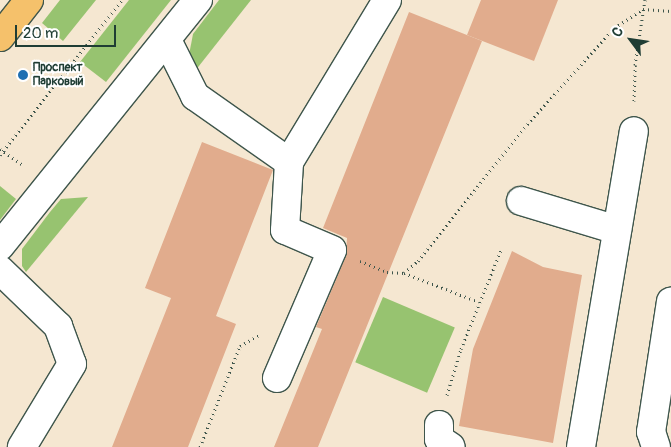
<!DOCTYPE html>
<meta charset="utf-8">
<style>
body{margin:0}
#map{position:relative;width:671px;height:447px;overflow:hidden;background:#f5e7d1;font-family:Pangolin,sans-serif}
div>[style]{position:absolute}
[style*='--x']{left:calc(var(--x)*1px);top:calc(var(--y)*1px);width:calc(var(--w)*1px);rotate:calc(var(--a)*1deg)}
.green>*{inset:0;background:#97c370;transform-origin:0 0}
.building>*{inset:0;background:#e1ac8d}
.path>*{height:3px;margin-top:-1.5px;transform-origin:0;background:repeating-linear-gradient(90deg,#3f564c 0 1px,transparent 0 5px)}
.roads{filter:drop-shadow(1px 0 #3f564c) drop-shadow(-1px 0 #3f564c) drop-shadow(0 1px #3f564c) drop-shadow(0 -1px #3f564c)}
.minor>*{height:28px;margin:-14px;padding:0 14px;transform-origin:14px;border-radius:14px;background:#fff}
.major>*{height:28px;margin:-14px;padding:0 14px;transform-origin:14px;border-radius:14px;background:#f5c16b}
.dots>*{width:14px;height:14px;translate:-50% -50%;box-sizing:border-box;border:2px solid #fff;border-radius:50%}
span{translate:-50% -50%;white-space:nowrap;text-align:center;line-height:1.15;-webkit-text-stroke:4px #fff;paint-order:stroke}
.poi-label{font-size:12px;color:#1f3d34;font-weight:700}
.left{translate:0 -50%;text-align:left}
.north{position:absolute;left:606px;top:15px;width:50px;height:50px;-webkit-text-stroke:4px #fff;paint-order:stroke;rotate:301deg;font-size:14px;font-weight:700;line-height:20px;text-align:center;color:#1f3d34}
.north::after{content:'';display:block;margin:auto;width:18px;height:22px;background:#1f3d34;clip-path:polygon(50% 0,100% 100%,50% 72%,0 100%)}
.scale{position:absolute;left:15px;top:25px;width:101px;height:22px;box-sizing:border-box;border:2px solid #1f3d34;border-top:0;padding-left:6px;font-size:15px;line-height:18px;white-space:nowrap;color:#1f3d34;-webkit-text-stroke:4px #fff;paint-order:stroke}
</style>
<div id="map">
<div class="green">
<div style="clip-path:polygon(60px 0,96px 0,63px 41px,42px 23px)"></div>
<div style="clip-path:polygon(129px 0,171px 0,106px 82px,80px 62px)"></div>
<div style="clip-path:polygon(219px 0,251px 0,195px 71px,189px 55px,193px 34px)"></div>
<div style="clip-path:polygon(0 186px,16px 199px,0 220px)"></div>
<div style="clip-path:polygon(88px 197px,26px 272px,22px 266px,22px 249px,50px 212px,61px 199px)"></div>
<div style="left:383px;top:297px;width:78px;height:71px;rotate:23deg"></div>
</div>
<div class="building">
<div style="clip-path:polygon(481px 0,558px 0,534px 61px,467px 35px)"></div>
<div style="clip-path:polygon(409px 12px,482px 41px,318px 447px,274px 447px,322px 329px,316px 327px,346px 256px,347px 238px,323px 228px)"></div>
<div style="clip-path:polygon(202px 142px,273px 170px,216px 316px,236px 324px,188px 447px,112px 447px,171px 298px,145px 288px)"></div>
<div style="clip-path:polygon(512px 251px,543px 267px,582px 275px,553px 443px,459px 426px,473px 349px)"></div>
</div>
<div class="path">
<div style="--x:634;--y:101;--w:36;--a:-88"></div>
<div style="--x:635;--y:65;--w:66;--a:-81.3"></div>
<div style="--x:0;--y:149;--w:29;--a:35"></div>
<div style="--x:0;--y:155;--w:197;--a:-51.8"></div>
<div style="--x:360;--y:261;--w:29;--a:22"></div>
<div style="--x:387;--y:272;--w:17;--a:3"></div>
<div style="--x:404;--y:273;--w:18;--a:-41"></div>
<div style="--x:418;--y:261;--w:170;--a:-51.4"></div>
<div style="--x:524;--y:128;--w:135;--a:-48"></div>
<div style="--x:614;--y:28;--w:35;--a:-33"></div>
<div style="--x:643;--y:9;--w:28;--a:4"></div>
<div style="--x:404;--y:273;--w:80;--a:21.1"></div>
<div style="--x:447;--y:395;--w:48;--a:-73.1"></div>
<div style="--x:461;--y:349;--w:107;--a:-68"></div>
<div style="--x:200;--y:447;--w:109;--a:-68.4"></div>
<div style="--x:240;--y:346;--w:24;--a:-30"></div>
</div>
<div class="roads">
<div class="minor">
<div style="--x:167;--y:40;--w:63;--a:63.4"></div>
<div style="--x:195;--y:96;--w:115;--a:35.1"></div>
<div style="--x:289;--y:162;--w:189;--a:-58.8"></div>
<div style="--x:521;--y:201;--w:100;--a:16.8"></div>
<div style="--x:0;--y:246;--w:316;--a:-51.2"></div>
<div style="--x:0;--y:270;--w:81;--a:44"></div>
<div style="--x:58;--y:326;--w:40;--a:69.8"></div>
<div style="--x:72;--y:364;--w:97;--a:121.1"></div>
<div style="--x:277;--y:378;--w:139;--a:-66.7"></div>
<div style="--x:332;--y:250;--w:51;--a:-156.9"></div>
<div style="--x:285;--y:230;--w:68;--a:-86.6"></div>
<div style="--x:439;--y:425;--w:14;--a:90"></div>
<div style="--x:439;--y:439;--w:14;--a:34"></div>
<div style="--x:581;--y:447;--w:320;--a:-80.5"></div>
<div style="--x:656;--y:447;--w:16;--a:-108"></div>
<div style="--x:651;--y:432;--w:132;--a:-81.3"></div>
</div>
<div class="major">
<div style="--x:0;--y:37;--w:47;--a:-51.9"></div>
</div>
</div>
<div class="dots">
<div style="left:23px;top:75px;background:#1f6fb2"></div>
</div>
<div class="poi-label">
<span class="left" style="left:33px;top:75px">Проспект<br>Парковый</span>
</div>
<div class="north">С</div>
<div class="scale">20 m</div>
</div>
